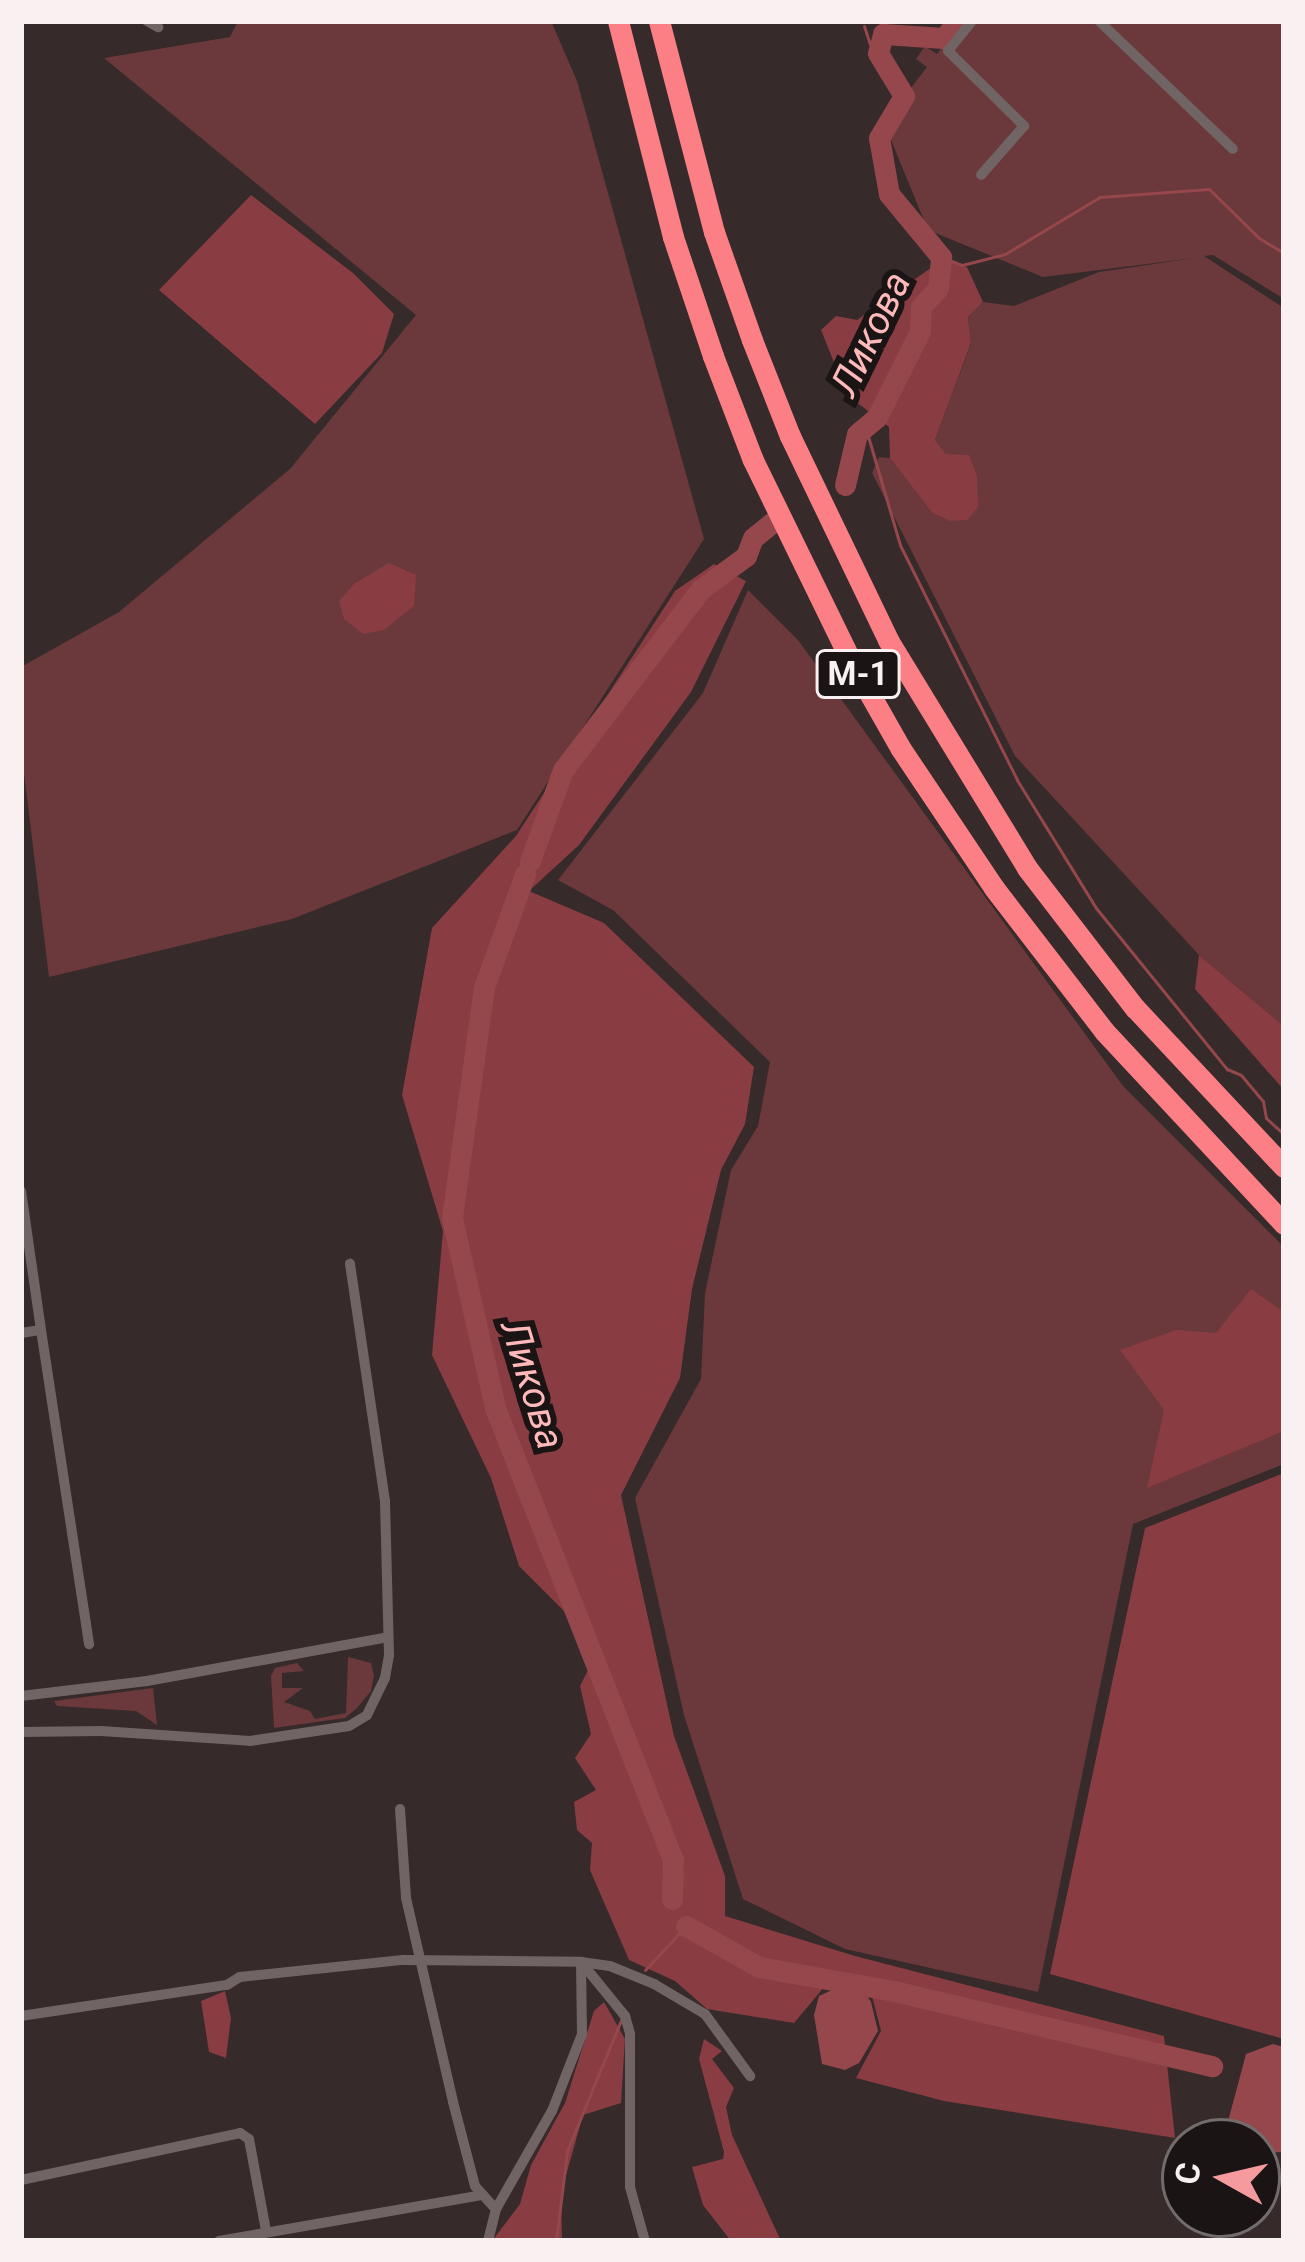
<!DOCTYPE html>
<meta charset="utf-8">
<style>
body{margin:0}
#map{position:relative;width:1305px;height:2262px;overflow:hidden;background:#362a2a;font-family:Roboto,sans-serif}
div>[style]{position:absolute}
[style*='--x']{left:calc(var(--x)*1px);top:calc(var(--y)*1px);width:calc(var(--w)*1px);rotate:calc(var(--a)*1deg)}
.green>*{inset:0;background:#6b393b}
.forest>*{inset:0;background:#893c41}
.water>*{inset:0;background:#95474b}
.stream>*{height:3px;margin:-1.5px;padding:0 1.5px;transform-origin:1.5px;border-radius:1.5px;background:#95474b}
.river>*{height:21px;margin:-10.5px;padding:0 10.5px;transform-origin:10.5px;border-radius:10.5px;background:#95474b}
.street>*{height:10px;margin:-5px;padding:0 5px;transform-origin:5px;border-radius:5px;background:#716464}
.highway>*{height:21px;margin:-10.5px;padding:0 10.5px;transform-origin:10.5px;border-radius:10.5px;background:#fd7f86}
span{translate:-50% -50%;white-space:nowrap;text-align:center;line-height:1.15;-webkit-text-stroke:12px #1a1414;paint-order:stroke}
.shield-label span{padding:3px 9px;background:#1a1414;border:3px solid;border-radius:9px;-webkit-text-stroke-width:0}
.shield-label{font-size:33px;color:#f9f1f1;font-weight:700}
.water-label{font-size:39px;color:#ffb9ba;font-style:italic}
.frame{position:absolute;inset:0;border:24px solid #f9f1f1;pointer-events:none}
.north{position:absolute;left:1161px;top:2118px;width:120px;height:120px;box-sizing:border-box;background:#1a1414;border:3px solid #736c6c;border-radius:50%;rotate:278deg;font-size:33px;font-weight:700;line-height:48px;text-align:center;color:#f9f1f1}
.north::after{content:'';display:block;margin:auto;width:42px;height:54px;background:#f59b9d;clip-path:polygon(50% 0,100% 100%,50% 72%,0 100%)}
</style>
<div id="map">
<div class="green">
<div style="clip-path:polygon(238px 21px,551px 21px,577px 81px,704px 539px,517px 830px,292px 919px,49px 977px,21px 749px,21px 667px,119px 612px,290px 469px,416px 315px,104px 58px,230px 37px)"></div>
<div style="clip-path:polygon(962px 21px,1284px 21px,1284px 299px,1213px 255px,1204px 256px,1284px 308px,1284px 1026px,1199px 955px,1015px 756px,872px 473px,879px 457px,890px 458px,932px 513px,977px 475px,969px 456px,946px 454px,935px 440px,971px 344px,968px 317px,983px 302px,1014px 306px,1099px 272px,1195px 258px,1043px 277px,928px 230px,884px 123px,927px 67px,916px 59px,925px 46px,937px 54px)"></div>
<div style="clip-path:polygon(748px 590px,798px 640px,1123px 1086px,1284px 1247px,1284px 1464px,1133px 1524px,1038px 1992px,845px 1949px,743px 1899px,684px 1715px,635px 1498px,701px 1379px,705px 1293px,731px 1170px,758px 1126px,770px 1062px,613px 910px,558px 880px,703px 693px)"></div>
<div style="clip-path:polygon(348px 1657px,371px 1663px,374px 1675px,371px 1691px,357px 1708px,345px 1718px,274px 1728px,271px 1676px,275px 1668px,297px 1663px,304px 1671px,282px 1673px,282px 1688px,303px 1688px,284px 1702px,310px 1711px,315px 1719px,346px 1713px)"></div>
<div style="clip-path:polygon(153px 1688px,157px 1725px,136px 1711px,57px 1706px,54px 1701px)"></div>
</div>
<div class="forest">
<div style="clip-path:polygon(251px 195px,353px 273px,394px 314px,382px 353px,315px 424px,159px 290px)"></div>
<div style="clip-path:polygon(954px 263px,967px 267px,983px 302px,968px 317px,971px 343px,935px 440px,946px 454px,969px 455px,977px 475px,978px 507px,967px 520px,951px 521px,932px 513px,890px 458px,889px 427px,847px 395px,821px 330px,836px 316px,857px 320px,935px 265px)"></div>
<div style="clip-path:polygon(389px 563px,416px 575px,414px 606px,384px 630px,363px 634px,344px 619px,339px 601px,354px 584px)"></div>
<div style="clip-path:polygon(714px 564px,746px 581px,691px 692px,579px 845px,529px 891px,604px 923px,754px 1067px,745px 1124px,721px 1170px,692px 1289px,680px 1378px,621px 1495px,674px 1736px,725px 1876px,725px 1916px,855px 1956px,1164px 2036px,1175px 2138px,944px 2101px,856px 2078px,881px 2031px,872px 1996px,855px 1976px,825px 1986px,794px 2023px,707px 2009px,675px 1981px,629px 1960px,590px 1870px,592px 1843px,577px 1830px,574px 1802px,596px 1790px,575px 1758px,591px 1734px,580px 1686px,591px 1664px,585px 1632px,519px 1566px,491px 1478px,432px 1355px,443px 1231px,402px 1095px,432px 928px,516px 836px,675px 591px)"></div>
<div style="clip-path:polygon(1199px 955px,1284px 1026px,1284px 1090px,1195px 989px)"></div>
<div style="clip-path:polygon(1251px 1289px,1284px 1312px,1284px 1431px,1147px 1488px,1164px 1410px,1120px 1350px,1176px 1330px,1216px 1333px)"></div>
<div style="clip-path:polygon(1284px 1473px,1284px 2039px,1050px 1974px,1145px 1528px)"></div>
<div style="clip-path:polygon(225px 1991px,231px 2018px,226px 2058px,209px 2052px,201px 2001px)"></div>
<div style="clip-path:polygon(604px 2002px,625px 2039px,621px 2103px,583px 2115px,561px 2193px,562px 2241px,492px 2241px,520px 2204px,531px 2165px,565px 2103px,594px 2011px)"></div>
<div style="clip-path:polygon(704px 2039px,722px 2051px,712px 2059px,734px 2088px,726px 2107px,732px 2135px,781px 2241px,731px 2241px,703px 2205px,692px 2167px,723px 2159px,724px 2152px,699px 2059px)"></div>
</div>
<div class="water">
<div style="clip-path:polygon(856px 1979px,871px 2002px,878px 2031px,859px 2063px,845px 2070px,822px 2064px,814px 2015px,819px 1996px)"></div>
<div style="clip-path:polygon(1273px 2044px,1284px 2047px,1284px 2152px,1257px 2153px,1257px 2142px,1223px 2140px,1246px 2054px)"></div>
</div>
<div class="stream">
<div style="--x:864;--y:26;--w:19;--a:72"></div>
<div style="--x:870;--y:44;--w:10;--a:6"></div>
<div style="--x:941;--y:257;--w:22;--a:21"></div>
<div style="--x:962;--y:265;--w:44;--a:-14.3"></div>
<div style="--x:1005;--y:254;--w:111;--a:-31"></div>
<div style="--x:1100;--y:197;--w:109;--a:-4.2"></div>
<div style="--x:1209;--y:189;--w:70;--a:44.4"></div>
<div style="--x:1259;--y:238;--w:29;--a:31"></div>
<div style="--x:865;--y:426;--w:124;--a:73.6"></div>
<div style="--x:900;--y:545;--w:263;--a:63.5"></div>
<div style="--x:1017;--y:780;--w:150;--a:58.3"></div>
<div style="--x:1096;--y:908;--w:208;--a:50.9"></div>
<div style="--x:1227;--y:1069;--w:15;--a:23"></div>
<div style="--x:1241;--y:1075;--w:34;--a:50"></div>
<div style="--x:1263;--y:1101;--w:17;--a:80"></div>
<div style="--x:1266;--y:1118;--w:24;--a:42"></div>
<div style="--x:645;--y:1970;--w:60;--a:-47"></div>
<div style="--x:556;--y:2241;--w:91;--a:-83"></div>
<div style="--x:567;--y:2151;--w:142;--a:-67.6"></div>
</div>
<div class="river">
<div style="--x:845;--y:485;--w:52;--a:-76.8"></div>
<div style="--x:857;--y:434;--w:26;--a:-40"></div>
<div style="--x:877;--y:417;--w:96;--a:-63.4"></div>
<div style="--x:920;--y:331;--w:24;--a:-88"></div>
<div style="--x:921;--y:307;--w:25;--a:-48"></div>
<div style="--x:938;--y:288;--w:31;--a:-84"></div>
<div style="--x:941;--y:257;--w:82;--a:-129.5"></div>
<div style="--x:889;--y:194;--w:57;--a:-100.1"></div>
<div style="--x:879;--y:138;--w:49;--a:-59.2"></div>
<div style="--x:904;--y:96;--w:50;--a:-121.2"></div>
<div style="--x:878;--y:53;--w:20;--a:-75"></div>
<div style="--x:883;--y:34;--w:61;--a:3.8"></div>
<div style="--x:944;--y:38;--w:16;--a:-52"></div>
<div style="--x:530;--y:861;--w:97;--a:-70.1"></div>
<div style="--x:563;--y:770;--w:228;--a:-52.7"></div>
<div style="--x:701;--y:589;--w:56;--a:-36.3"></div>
<div style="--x:746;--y:556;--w:19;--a:-69"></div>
<div style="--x:753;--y:538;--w:27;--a:-39"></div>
<div style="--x:525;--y:874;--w:120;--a:109.9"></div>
<div style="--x:484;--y:987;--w:233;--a:97.9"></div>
<div style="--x:452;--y:1218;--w:195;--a:77.2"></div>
<div style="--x:495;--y:1408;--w:485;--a:68.5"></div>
<div style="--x:673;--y:1859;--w:40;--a:91.4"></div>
<div style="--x:686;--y:1926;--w:84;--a:29.3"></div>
<div style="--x:759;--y:1967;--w:137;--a:10.1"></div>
<div style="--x:894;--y:1991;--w:327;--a:13.3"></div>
</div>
<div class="street">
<div style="--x:147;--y:21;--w:13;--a:29"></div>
<div style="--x:972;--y:21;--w:38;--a:129"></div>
<div style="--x:948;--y:51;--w:107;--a:44.6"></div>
<div style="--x:1024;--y:126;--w:65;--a:131.3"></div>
<div style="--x:1099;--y:21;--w:185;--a:43.7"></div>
<div style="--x:21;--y:1191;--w:140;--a:81.8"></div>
<div style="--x:21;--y:1333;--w:20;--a:-9"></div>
<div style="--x:41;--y:1330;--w:318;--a:81.3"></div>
<div style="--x:21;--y:1696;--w:127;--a:-6.8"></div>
<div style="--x:147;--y:1681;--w:245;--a:-10.3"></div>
<div style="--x:21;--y:1732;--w:80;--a:-0.7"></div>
<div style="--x:101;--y:1731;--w:149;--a:3.8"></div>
<div style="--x:250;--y:1741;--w:100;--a:-8.6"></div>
<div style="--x:349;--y:1726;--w:21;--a:-31"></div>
<div style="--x:367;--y:1715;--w:41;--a:-64.1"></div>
<div style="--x:385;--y:1678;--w:23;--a:-80"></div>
<div style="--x:389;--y:1655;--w:154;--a:-91.5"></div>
<div style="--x:385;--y:1501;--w:240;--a:-98.4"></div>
<div style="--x:400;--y:1809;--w:89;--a:86.1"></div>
<div style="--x:406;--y:1898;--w:209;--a:77"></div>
<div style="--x:453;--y:2102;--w:87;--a:75.3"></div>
<div style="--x:475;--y:2186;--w:31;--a:48"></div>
<div style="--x:581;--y:1962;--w:70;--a:50.8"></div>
<div style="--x:625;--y:2016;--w:19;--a:74"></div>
<div style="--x:630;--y:2034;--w:153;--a:90"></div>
<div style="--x:630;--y:2187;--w:56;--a:74.5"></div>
<div style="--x:21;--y:2016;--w:208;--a:-8.6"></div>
<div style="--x:227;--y:1985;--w:15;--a:-32"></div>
<div style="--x:240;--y:1977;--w:164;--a:-6"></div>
<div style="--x:403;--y:1960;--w:178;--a:0.6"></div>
<div style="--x:581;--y:1962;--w:29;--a:8"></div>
<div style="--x:610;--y:1966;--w:48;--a:22.2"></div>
<div style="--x:654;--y:1984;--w:59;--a:30.5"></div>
<div style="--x:705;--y:2014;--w:77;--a:54"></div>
<div style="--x:21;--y:2180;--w:224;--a:-12.1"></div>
<div style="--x:240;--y:2133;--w:11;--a:34"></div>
<div style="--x:249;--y:2139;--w:94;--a:79.5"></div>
<div style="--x:219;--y:2241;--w:268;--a:-9.9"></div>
<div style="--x:488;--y:2241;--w:33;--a:-76"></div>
<div style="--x:496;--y:2209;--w:113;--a:-60.3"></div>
<div style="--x:552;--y:2111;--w:83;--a:-68.7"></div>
<div style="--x:582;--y:2034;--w:72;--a:-90.8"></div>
</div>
<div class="highway">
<div style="--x:618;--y:21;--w:223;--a:75.7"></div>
<div style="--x:673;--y:237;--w:126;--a:71.4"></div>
<div style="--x:713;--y:356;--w:111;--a:69"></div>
<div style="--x:753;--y:460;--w:224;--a:64"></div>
<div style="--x:851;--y:661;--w:101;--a:60.4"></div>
<div style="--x:901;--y:749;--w:167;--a:56.2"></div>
<div style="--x:994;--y:888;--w:180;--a:52.4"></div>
<div style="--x:1104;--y:1031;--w:264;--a:47"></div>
<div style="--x:659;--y:21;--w:218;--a:75.4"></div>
<div style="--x:714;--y:232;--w:114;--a:70.6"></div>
<div style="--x:752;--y:340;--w:103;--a:68.4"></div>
<div style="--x:790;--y:436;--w:226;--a:64.3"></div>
<div style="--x:888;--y:640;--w:267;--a:58.6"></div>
<div style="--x:1027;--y:868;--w:177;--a:52.4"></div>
<div style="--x:1135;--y:1008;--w:218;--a:46.9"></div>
</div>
<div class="shield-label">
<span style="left:858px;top:674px">М-1</span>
</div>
<div class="water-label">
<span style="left:871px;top:334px;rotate:-64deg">Ликова</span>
<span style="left:532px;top:1385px;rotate:73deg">Ликова</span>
</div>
<div class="frame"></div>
<div class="north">С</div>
</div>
